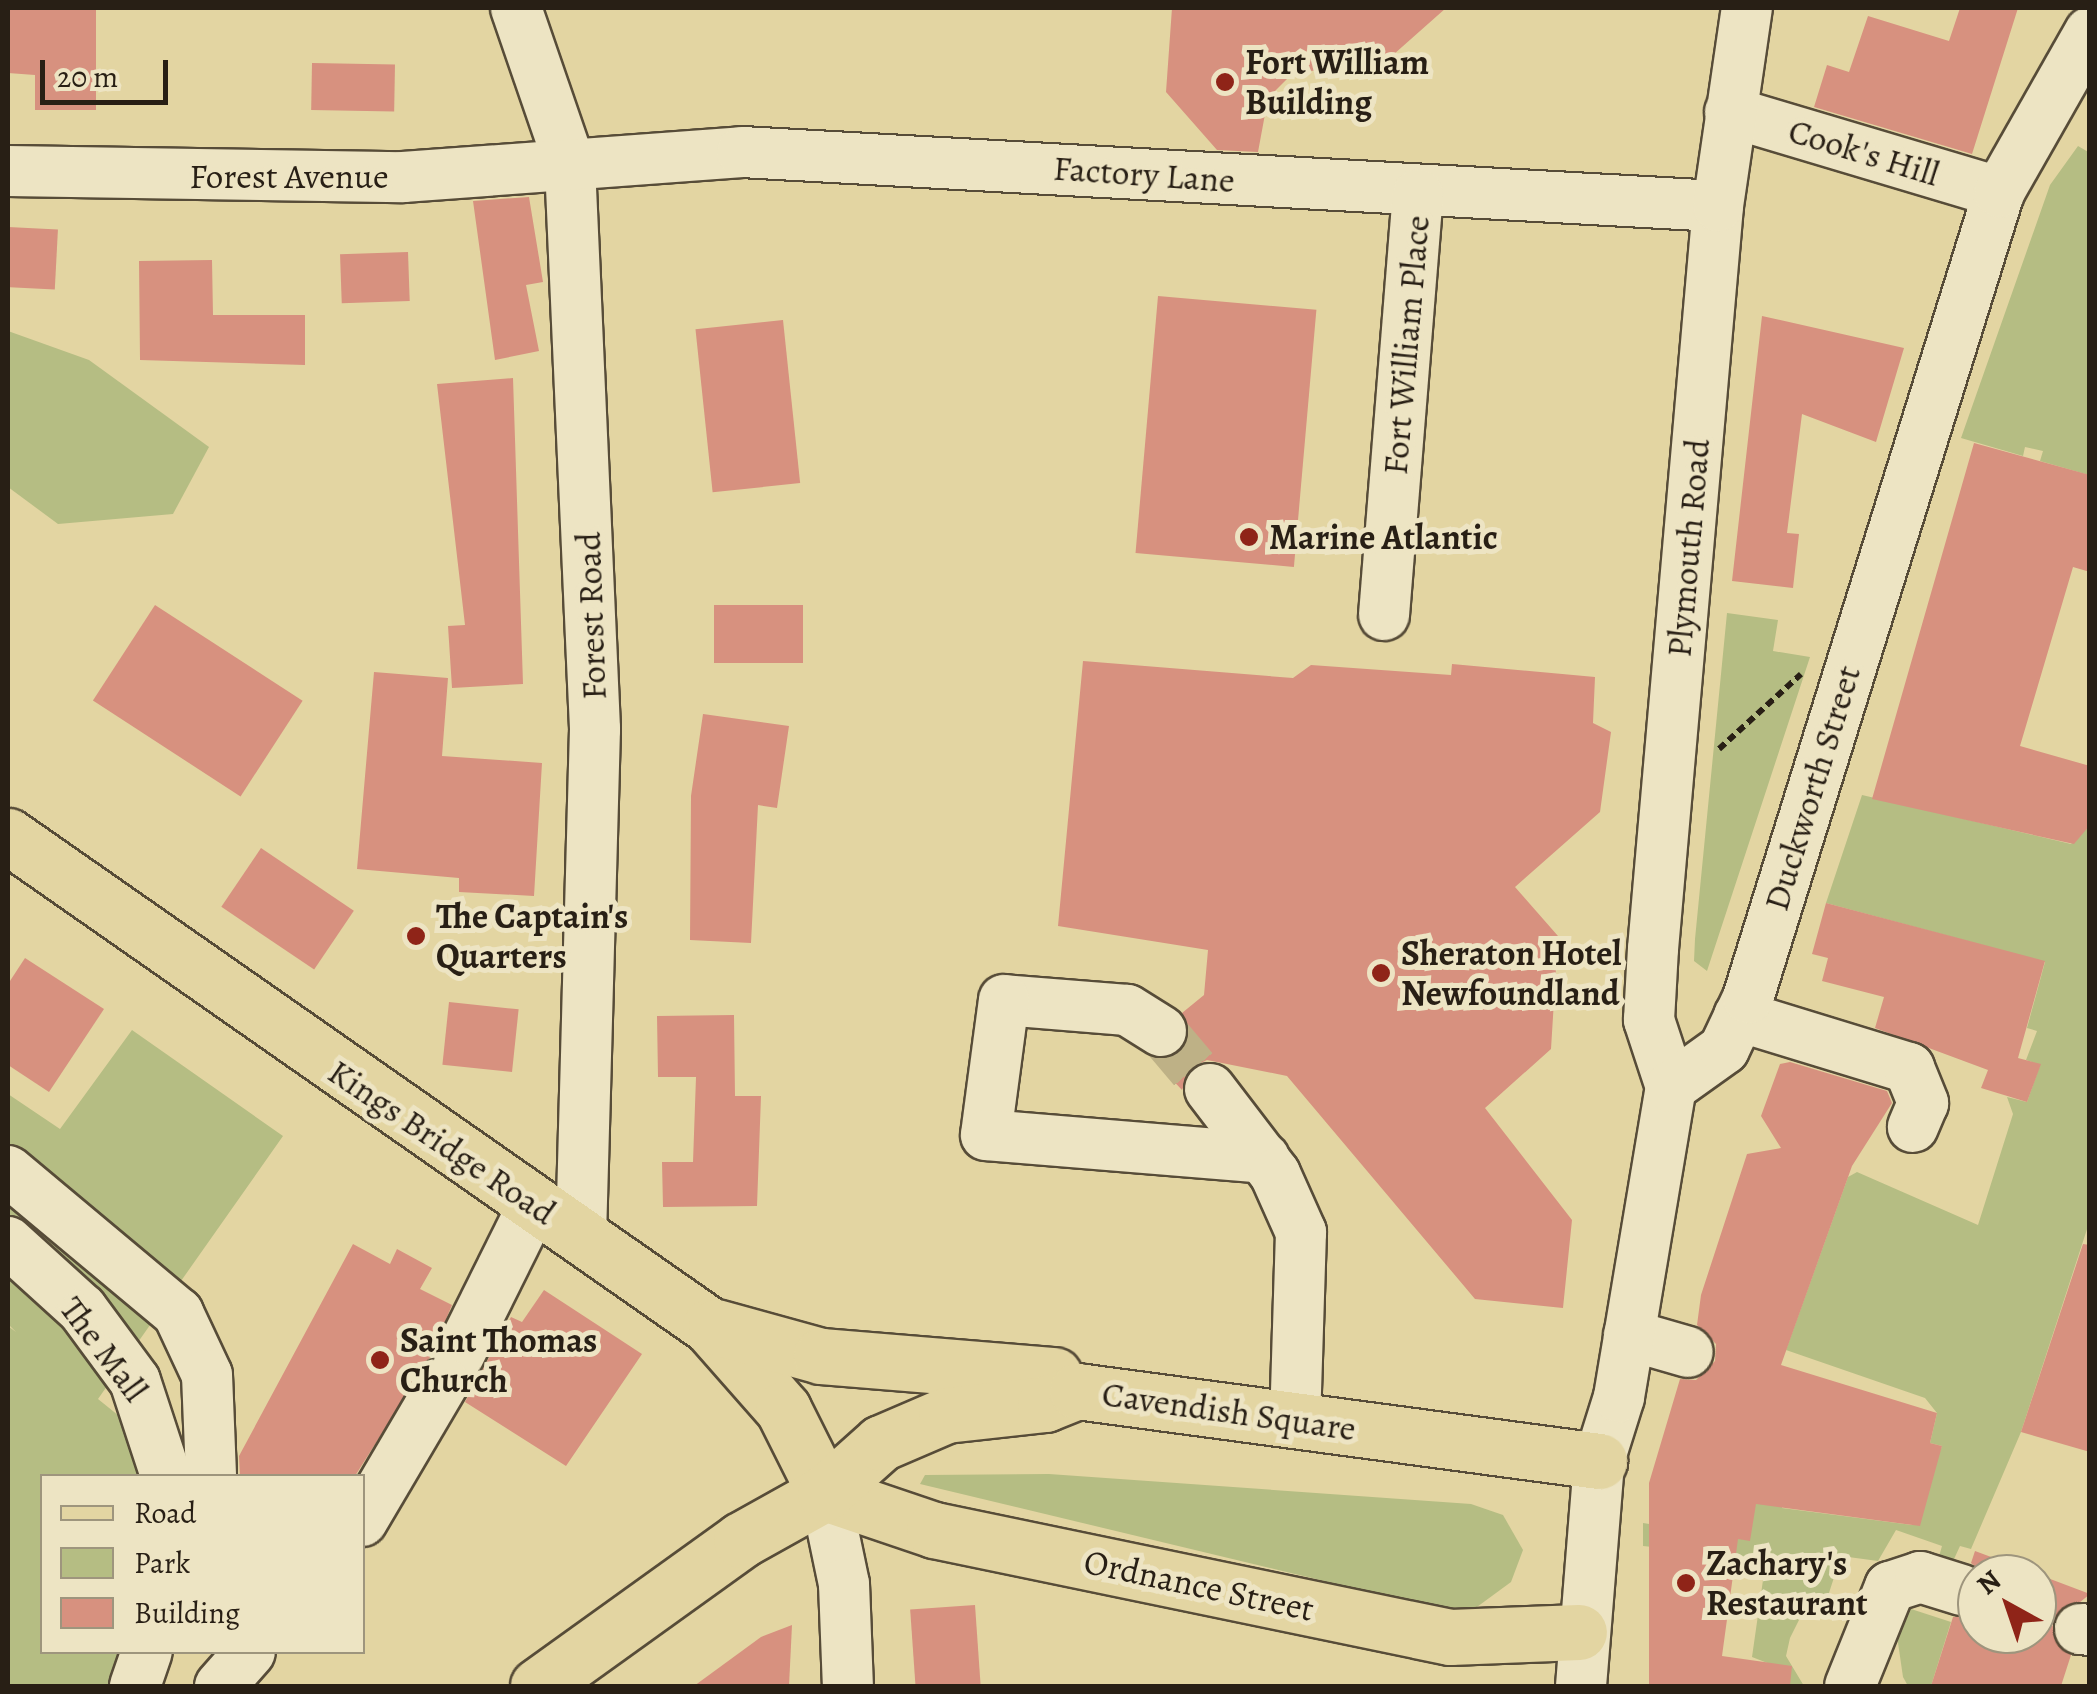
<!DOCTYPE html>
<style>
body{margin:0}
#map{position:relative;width:2097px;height:1694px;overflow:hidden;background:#e3d5a2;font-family:Alegreya,serif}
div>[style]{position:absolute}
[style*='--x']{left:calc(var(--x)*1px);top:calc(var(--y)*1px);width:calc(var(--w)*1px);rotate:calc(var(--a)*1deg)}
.green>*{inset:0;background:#b5bd83}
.building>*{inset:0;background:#d7917f;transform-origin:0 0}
.minor-tunnel>*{height:50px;margin-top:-25px;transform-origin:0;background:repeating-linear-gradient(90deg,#beb186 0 50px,transparent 0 75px)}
.path>*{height:6px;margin-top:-3px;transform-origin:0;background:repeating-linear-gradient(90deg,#281f15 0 8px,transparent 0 13px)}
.roads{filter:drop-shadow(2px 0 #574c38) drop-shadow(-2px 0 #574c38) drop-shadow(0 2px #574c38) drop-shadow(0 -2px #574c38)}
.minor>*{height:50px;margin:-25px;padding:0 25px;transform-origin:25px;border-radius:25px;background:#ede4c3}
.major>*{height:55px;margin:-27.5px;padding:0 27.5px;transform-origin:27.5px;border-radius:27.5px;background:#e3d5a2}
.dots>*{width:28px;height:28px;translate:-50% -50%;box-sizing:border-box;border:5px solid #ede4c3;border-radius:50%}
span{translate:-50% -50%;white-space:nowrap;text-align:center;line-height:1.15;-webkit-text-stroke:10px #ede4c3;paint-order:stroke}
.poi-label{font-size:35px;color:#281f15;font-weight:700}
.left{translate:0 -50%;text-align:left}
.street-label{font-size:35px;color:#281f15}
.frame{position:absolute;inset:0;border:10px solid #281f15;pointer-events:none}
.legend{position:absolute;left:40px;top:1474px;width:325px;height:180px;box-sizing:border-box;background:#ede4c3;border:2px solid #9e957d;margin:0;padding:12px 18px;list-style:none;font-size:30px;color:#281f15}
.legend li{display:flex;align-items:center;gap:20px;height:50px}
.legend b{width:50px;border:2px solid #9e957d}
.north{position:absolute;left:1957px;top:1554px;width:100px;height:100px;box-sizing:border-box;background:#ede4c3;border:2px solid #9e957d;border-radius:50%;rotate:320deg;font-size:28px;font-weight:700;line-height:40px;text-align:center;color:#281f15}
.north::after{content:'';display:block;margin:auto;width:35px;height:45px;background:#8f2418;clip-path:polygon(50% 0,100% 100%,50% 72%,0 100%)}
.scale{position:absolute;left:40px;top:60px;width:128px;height:45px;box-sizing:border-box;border:5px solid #281f15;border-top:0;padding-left:12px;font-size:30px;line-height:35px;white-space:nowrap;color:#281f15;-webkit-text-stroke:8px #ede4c3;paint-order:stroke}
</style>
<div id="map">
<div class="green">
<div style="clip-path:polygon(2078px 146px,2090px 153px,2089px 475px,2040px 461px,2043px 451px,2025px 447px,2023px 456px,1961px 438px,2050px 185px)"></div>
<div style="clip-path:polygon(8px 331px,89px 360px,209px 447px,173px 514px,58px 524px,8px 487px)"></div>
<div style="clip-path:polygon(1727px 613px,1778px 620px,1773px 651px,1810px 657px,1707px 971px,1694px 961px,1695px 939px)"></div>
<div style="clip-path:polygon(1862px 795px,2071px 844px,2089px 825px,2089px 1223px,2021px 1432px,1971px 1549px,1960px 1546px,1949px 1570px,1936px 1567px,1942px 1546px,1896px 1530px,1878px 1561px,1841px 1556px,1827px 1599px,1803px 1612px,1790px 1638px,1786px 1656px,1804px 1686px,1766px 1686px,1770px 1664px,1752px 1657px,1766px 1559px,1643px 1546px,1643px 1523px,1687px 1530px,1757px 1496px,1783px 1500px,1782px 1508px,1912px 1525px,1942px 1446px,1930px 1443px,1937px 1413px,1925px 1398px,1786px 1350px,1848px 1177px,1857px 1172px,1978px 1225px,2013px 1114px,2007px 1097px,2027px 1102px,2040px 1065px,2026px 1060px,2037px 1031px,2027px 1028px,2045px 962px,1826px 903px)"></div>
<div style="clip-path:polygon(132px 1030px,283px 1136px,98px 1399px,124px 1420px,139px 1476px,42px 1476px,42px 1652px,123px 1652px,112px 1686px,8px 1686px,8px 1326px,16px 1332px,8px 1324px,8px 1094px,60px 1129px)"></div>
<div style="clip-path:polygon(1049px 1474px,1471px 1504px,1503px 1515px,1523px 1550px,1511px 1582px,1466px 1615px,920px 1484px,925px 1475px)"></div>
<div style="clip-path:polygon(1905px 1607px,1951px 1622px,1931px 1686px,1908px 1686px,1903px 1677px,1896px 1629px)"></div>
</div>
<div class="building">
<div style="clip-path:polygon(8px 8px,96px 8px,96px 110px,35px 110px,35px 75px,8px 73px)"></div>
<div style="clip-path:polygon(1172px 8px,1446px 8px,1376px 70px,1295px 71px,1268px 98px,1258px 152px,1217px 150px,1166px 92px)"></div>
<div style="clip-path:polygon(1960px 8px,2018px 8px,1972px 154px,1814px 107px,1827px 65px,1849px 72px,1868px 16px,1949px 41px)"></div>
<div style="left:312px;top:63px;width:83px;height:47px;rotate:1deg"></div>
<div style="clip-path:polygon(529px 197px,543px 282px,526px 285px,539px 351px,495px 360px,473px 201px)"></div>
<div style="left:8px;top:227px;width:50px;height:60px;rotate:3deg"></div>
<div style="left:408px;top:252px;width:49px;height:68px;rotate:88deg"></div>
<div style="clip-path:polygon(212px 260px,213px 315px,305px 315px,305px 365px,140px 360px,139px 261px)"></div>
<div style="left:1158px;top:296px;width:159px;height:258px;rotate:5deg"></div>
<div style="clip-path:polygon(1762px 316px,1904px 348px,1876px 442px,1802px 414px,1787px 533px,1799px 534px,1793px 588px,1732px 581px)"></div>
<div style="left:783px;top:320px;width:164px;height:88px;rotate:84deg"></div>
<div style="clip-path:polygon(513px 378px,523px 684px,452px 688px,448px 626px,465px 625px,437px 384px)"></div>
<div style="clip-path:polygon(1974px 443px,2090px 475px,2090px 572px,2073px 567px,2020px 746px,2090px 766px,2090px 825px,2074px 844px,1872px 799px)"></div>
<div style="left:155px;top:605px;width:176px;height:114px;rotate:33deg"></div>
<div style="left:714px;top:605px;width:89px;height:58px"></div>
<div style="clip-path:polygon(1083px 661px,1293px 678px,1311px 665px,1451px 675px,1452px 664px,1595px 677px,1593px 723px,1611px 732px,1600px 812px,1515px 887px,1558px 936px,1551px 1049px,1485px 1108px,1572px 1220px,1563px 1308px,1475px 1299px,1287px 1076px,1207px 1060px,1192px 1067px,1182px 1090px,1152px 1058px,1186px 1045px,1182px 1013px,1204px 995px,1208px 950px,1058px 926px)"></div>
<div style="clip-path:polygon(374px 672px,448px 678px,442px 756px,542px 763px,534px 896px,459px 892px,459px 878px,357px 869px)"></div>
<div style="clip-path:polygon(703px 714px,789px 726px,777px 808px,758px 805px,751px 943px,690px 940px,691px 796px)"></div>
<div style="left:261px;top:848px;width:112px;height:71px;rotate:34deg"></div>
<div style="clip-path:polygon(1826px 903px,2045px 961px,2018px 1058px,2041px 1064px,2027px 1102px,1981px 1088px,1988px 1070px,1875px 1028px,1884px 997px,1822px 981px,1828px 958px,1812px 954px)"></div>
<div style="clip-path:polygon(25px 958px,104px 1009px,49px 1092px,8px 1065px,8px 984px)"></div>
<div style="left:449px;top:1002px;width:70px;height:63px;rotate:6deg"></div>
<div style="clip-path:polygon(734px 1015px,735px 1096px,761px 1096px,757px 1206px,663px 1207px,662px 1162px,693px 1162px,696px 1077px,658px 1077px,657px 1016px)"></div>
<div style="clip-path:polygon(1790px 1062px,1887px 1091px,1892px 1103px,1852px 1166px,1781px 1365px,1937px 1413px,1930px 1443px,1942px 1446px,1920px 1526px,1756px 1504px,1750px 1541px,1738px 1539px,1722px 1656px,1792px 1666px,1790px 1686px,1649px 1686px,1649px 1483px,1680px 1379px,1696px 1380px,1715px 1361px,1716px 1344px,1697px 1325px,1701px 1295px,1747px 1154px,1781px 1148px,1761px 1116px,1780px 1064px)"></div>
<div style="clip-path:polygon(353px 1244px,390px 1264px,397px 1249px,432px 1268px,420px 1289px,452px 1305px,430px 1357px,355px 1476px,240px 1476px,239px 1456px)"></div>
<div style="clip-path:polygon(2083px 1244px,2090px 1245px,2090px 1452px,2021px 1432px)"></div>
<div style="clip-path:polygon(544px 1290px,642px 1354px,566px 1466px,465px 1402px,511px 1317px,522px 1322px)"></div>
<div style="clip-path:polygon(1975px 1551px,2037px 1574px,1985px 1574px,1971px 1563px)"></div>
<div style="clip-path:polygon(2037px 1574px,2090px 1594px,2052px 1625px,2071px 1655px,2061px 1686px,1931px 1686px,1953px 1617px,1977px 1614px,1977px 1634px,2037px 1634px)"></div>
<div style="left:975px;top:1605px;width:81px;height:65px;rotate:86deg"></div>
<div style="clip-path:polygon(792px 1625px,789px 1686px,694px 1686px,761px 1637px)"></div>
</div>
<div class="minor-tunnel">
<div style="--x:1161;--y:1031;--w:76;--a:49.8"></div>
</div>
<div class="path">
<div style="--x:1719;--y:749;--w:111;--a:-42.4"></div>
</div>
<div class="roads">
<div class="minor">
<div style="--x:516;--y:8;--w:166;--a:71"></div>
<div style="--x:570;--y:165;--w:565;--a:87.46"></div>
<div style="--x:595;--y:729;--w:506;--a:91.58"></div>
<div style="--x:1730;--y:112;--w:281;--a:16.6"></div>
<div style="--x:8;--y:171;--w:395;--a:0.9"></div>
<div style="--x:403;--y:177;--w:340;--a:-4.2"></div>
<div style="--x:742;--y:152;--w:977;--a:3.17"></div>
<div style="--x:1384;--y:615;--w:422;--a:-85.4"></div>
<div style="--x:1739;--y:1016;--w:178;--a:17"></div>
<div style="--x:1909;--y:1068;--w:38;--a:68"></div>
<div style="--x:1923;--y:1103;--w:26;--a:113"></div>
<div style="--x:1161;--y:1031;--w:40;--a:-148"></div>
<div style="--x:1127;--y:1010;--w:123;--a:-175.4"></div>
<div style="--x:1004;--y:1000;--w:136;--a:97.6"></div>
<div style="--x:986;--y:1135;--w:279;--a:4.7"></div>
<div style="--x:1671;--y:1087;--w:71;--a:-108.2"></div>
<div style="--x:1649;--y:1020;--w:71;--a:-86.8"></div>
<div style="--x:1653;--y:949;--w:746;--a:-85"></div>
<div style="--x:1718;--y:206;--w:200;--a:-81.7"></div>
<div style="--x:1210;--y:1089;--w:107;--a:52.6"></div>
<div style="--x:1275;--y:1174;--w:64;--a:65.9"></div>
<div style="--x:1301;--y:1232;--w:187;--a:91.8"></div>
<div style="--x:8;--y:1171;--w:222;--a:39.9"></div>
<div style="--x:178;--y:1313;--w:68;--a:64.9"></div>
<div style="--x:207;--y:1375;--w:101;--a:87.7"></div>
<div style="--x:8;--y:1242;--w:100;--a:42.2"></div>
<div style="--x:82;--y:1309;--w:89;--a:53.6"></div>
<div style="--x:135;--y:1381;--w:100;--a:71.9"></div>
<div style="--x:1629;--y:1335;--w:61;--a:16.1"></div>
<div style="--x:459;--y:1355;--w:166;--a:-63.6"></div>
<div style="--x:825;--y:1493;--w:93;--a:78.2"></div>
<div style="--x:844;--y:1584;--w:102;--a:87.8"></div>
<div style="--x:362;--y:1521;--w:161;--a:-59.5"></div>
<div style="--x:2080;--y:1629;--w:10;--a:6"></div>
<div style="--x:135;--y:1686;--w:36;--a:-71"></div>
<div style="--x:220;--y:1686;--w:45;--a:-48.6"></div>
<div style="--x:1581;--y:1686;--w:226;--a:-85.4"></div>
<div style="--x:1599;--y:1461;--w:67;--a:-72.6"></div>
<div style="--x:1619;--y:1397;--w:314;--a:-80.5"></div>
<div style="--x:1671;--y:1087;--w:65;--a:-35.6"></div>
<div style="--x:1724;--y:1049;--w:56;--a:-64.8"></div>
<div style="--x:1748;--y:998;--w:844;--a:-72.7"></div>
<div style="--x:1999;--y:192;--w:184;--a:-60.4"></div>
<div style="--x:1850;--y:1686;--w:107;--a:-68"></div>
<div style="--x:1890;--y:1587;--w:32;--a:-18"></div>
<div style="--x:1920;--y:1577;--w:44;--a:17.2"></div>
</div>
<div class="major">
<div style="--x:8;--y:836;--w:856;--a:34.92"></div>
<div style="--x:710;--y:1326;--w:111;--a:48.7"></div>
<div style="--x:783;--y:1409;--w:94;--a:63.4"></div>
<div style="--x:716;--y:1327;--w:109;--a:15.4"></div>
<div style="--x:821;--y:1356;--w:234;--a:4.7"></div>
<div style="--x:825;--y:1493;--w:115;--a:18.7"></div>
<div style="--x:934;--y:1530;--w:527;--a:11.72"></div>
<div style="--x:1450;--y:1637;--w:129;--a:-2.2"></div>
<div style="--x:538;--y:1686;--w:250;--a:-35.7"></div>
<div style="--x:741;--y:1540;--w:96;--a:-29.2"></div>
<div style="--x:825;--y:1493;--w:75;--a:-41.8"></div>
<div style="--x:881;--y:1443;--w:71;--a:-23.3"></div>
<div style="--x:946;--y:1415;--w:100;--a:-6.3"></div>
<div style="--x:1045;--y:1404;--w:35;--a:-22"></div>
<div style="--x:1077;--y:1391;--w:527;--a:7.64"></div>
</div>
</div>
<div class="dots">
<div style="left:1225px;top:82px;background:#8f2418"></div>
<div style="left:1249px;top:537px;background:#8f2418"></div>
<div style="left:416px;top:936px;background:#8f2418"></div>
<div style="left:1381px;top:973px;background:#8f2418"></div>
<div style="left:380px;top:1360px;background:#8f2418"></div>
<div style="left:1686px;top:1583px;background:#8f2418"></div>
</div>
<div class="poi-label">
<span class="left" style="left:1245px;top:82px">Fort William<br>Building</span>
<span class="left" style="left:1269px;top:537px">Marine Atlantic</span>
<span class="left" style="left:436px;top:936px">The Captain's<br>Quarters</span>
<span class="left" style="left:1401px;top:973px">Sheraton Hotel<br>Newfoundland</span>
<span class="left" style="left:400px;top:1360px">Saint Thomas<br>Church</span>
<span class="left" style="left:1706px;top:1583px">Zachary's<br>Restaurant</span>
</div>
<div class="street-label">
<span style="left:1864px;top:152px;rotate:17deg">Cook's Hill</span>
<span style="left:1144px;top:174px;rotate:4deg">Factory Lane</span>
<span style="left:289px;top:176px">Forest Avenue</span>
<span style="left:1406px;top:345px;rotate:-85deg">Fort William Place</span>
<span style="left:1688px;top:548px;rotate:-85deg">Plymouth Road</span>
<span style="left:591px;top:616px;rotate:-92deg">Forest Road</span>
<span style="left:1812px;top:788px;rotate:-73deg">Duckworth Street</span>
<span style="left:442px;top:1142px;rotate:34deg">Kings Bridge Road</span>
<span style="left:104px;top:1349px;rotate:53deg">The Mall</span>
<span style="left:1229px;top:1411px;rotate:8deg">Cavendish Square</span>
<span style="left:1199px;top:1585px;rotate:12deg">Ordnance Street</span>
</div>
<div class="frame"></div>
<ul class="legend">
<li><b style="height:12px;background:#e3d5a2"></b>Road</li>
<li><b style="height:28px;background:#b5bd83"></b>Park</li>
<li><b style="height:28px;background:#d7917f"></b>Building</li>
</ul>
<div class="north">N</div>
<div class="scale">20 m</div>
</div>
